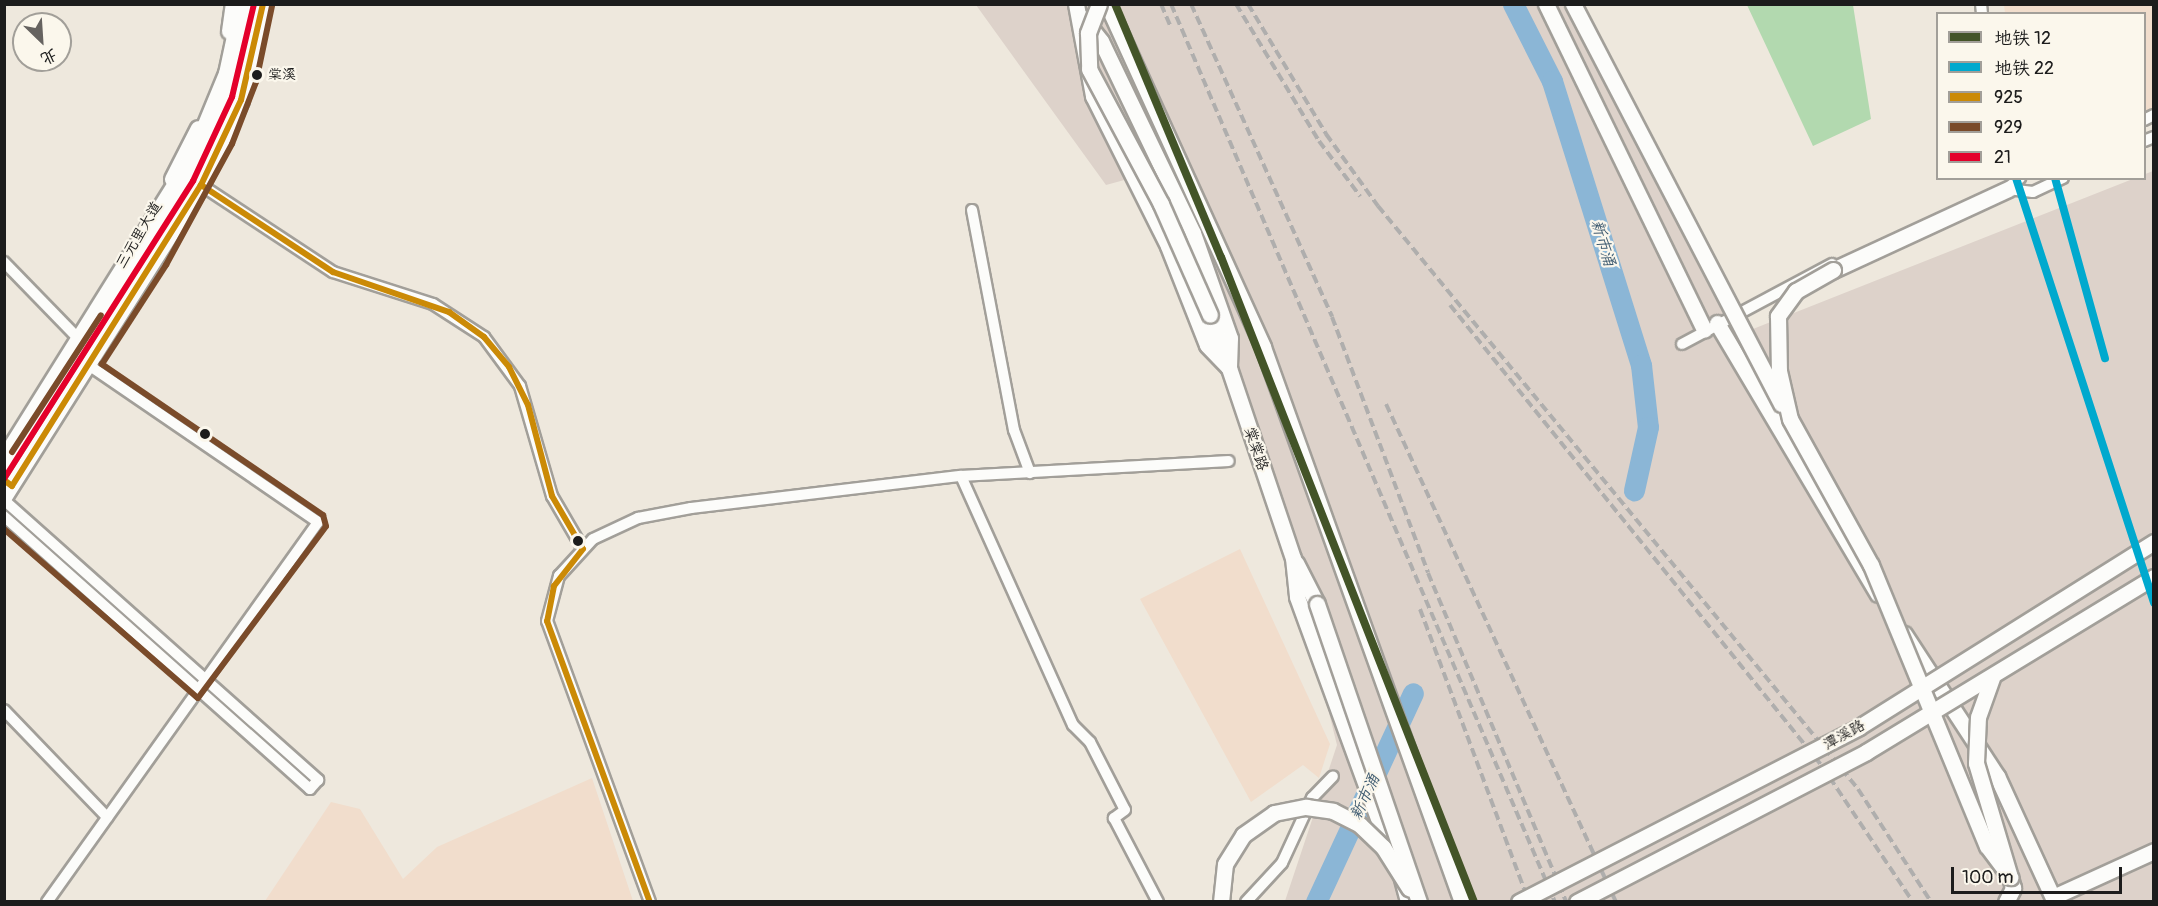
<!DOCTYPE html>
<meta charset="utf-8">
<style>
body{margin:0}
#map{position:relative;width:2158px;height:906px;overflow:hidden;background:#eee8dd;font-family:Pangolin,"LXGW WenKai TC",sans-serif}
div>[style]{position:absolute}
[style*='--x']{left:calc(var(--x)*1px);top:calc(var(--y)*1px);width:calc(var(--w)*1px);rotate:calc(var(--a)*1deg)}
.built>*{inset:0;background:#f1ddcc}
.industrial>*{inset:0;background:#ddd2ca}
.green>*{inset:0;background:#b2d9af}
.river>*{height:21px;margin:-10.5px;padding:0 10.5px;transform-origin:10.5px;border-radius:10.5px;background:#8bb6d6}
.roads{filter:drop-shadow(2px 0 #a29f99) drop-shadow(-2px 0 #a29f99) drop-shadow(0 2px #a29f99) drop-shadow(0 -2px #a29f99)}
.street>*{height:10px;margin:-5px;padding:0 5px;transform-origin:5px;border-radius:5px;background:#fcfcfa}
.secondary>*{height:15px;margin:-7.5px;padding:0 7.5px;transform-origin:7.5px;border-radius:7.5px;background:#fcfcfa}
.highway>*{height:20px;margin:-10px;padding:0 10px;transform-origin:10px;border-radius:10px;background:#fcfcfa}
.rail>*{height:4px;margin-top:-2px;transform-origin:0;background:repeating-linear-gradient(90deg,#afaead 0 9px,transparent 0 13.5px)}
.bridges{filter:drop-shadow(2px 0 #a29f99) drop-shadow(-2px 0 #a29f99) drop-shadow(0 2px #a29f99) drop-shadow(0 -2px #a29f99)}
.secondary-bridge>*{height:15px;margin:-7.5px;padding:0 7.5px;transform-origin:7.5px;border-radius:7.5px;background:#fcfcfa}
.bus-1>*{height:6px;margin:-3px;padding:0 3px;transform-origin:3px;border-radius:3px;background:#cb8a06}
.bus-2>*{height:6px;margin:-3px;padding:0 3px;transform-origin:3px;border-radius:3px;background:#7a4b2a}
.bus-3>*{height:6px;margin:-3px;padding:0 3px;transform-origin:3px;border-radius:3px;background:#e4002b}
.metro-1>*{height:8px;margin:-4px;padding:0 4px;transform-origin:4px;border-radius:4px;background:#435428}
.metro-2>*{height:8px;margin:-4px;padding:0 4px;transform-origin:4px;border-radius:4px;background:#00a9ce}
.dots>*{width:16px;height:16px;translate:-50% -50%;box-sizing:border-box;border:3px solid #fbf7ec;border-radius:50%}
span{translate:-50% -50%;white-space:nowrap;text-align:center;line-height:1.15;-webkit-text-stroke:4.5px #fbf7ec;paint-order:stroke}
.bus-label{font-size:14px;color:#1c1c1c}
.left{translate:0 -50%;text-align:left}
.street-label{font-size:15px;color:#1c1c1c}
.water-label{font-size:16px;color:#3b586e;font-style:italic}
.frame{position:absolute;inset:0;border:6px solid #1c1c1c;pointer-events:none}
.legend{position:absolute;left:1936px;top:12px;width:210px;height:168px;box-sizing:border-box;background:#fbf7ec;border:2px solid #a29f99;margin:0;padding:8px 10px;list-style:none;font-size:18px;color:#1c1c1c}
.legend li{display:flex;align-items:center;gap:12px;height:30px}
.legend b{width:30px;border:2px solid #a29f99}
.north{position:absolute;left:12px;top:12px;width:60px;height:60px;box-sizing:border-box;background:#fbf7ec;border:2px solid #a29f99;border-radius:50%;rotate:155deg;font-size:16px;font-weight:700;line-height:24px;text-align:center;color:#1c1c1c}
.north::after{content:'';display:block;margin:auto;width:21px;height:27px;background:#666360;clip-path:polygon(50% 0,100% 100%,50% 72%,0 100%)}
.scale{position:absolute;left:1951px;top:867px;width:171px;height:27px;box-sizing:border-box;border:3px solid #1c1c1c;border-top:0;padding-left:8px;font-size:18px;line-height:21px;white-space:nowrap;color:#1c1c1c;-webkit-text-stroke:4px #fbf7ec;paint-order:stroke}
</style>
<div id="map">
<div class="built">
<div style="clip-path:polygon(2004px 5px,2153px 5px,2153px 109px,2145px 113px,2144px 14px,2005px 13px)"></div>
<div style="clip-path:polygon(1240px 549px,1330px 744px,1319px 778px,1303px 765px,1251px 802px,1140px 599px)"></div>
<div style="clip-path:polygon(592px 778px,633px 901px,265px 901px,331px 802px,360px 809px,403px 879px,437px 847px)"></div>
</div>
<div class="industrial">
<div style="clip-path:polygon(976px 5px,1568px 5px,1748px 331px,2153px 171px,2153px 901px,1285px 901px,1337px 745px,1264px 452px,1139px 176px,1106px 185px)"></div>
</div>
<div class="green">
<div style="clip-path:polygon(1747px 5px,1853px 5px,1871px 119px,1813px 146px)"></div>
</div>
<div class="river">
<div style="--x:1513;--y:4;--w:86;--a:63.1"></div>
<div style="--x:1552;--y:81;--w:298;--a:72.6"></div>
<div style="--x:1641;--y:365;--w:62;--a:83.6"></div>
<div style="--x:1648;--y:427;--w:65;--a:102.5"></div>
<div style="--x:1316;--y:902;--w:230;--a:-65.1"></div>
</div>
<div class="roads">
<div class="street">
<div style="--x:1981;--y:4;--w:10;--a:84"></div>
<div style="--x:2144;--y:120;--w:11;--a:-27"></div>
<div style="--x:2144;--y:141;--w:11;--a:-22"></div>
<div style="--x:201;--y:185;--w:158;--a:33.4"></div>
<div style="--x:333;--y:272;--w:105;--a:17.7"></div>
<div style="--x:433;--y:304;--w:61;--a:32.9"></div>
<div style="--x:484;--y:337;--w:61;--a:53.7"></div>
<div style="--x:520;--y:386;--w:115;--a:73.8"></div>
<div style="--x:552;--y:496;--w:61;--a:59.7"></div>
<div style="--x:2008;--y:189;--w:25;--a:7"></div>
<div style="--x:2033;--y:192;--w:33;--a:-25"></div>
<div style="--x:2004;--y:191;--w:21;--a:-39"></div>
<div style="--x:972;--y:210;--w:224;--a:79.2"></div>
<div style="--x:1014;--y:430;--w:46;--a:69.6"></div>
<div style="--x:4;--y:262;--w:103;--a:45.8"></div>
<div style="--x:1682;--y:344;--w:170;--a:-28.1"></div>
<div style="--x:961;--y:476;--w:273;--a:65.8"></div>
<div style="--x:1073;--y:725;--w:24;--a:45"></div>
<div style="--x:1090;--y:742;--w:76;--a:62.8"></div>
<div style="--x:1125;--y:810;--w:14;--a:144"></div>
<div style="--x:1114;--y:818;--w:95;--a:62.4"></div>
<div style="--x:4;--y:500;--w:421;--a:41.7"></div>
<div style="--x:318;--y:780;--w:12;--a:132"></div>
<div style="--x:310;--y:789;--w:410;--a:-138.3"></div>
<div style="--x:4;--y:710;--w:149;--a:46.1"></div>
<div style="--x:47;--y:902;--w:467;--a:-54.5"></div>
<div style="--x:318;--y:522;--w:276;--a:-145.6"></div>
<div style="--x:650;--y:902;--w:299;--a:-110.1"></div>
<div style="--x:547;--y:621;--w:47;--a:-75.1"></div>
<div style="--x:559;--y:576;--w:50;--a:-47.4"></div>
<div style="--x:593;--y:539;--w:50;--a:-25"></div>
<div style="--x:638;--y:518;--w:54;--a:-10.7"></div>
<div style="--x:691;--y:508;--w:272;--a:-6.8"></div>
<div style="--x:961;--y:476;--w:268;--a:-3.2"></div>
<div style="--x:1246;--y:902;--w:53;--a:-47.3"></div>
<div style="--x:1282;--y:863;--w:72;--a:-65.2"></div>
<div style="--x:1312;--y:798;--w:30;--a:-46"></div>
</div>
<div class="secondary">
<div style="--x:1076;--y:4;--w:94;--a:79.5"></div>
<div style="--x:1093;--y:96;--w:168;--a:63.4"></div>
<div style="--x:1168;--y:246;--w:106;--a:68.5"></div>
<div style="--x:1207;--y:345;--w:32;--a:46"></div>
<div style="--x:1229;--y:368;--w:200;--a:71.4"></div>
<div style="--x:1293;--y:558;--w:39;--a:84"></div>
<div style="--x:1297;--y:597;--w:239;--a:69.9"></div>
<div style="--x:1379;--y:821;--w:43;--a:61.1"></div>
<div style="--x:1107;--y:4;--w:377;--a:65.5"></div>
<div style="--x:1263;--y:347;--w:590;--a:70.27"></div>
<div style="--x:1546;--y:4;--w:362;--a:64.1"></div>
<div style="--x:1083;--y:18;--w:29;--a:52"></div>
<div style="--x:1101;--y:41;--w:213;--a:64.4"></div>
<div style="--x:1193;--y:233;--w:111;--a:70.6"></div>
<div style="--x:1230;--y:338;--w:30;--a:92"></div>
<div style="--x:229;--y:31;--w:27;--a:-82"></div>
<div style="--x:172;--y:179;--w:57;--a:-63"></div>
<div style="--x:1833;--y:270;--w:193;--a:-24.8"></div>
<div style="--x:1210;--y:315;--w:48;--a:70.4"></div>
<div style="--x:1717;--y:323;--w:315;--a:59.3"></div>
<div style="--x:4;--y:497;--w:369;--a:-57.7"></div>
<div style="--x:201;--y:185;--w:94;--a:-64.8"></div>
<div style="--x:241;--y:100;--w:98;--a:-77.1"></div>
<div style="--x:1296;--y:563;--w:46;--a:62.9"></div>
<div style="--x:1904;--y:634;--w:170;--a:56.8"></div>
<div style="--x:1997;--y:776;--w:139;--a:65.3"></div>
<div style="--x:1401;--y:875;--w:28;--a:75"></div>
<div style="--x:2053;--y:897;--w:111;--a:-24.5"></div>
<div style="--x:2006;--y:902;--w:16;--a:-63"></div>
<div style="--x:2013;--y:888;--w:11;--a:-105"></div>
</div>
<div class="highway">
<div style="--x:4;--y:463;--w:358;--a:-58"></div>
<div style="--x:194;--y:159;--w:92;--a:-67.6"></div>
<div style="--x:229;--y:74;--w:72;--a:-77.9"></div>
</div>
</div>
<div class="rail">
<div style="--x:1161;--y:4;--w:25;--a:67"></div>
<div style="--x:1171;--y:4;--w:977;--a:66.85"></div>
<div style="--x:1191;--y:4;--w:343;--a:65.7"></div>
<div style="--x:1332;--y:317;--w:273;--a:69.4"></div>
<div style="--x:1428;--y:573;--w:357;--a:67.2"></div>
<div style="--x:1236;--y:4;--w:160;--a:58.8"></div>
<div style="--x:1319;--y:141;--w:69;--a:53.3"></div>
<div style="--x:1248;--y:4;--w:152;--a:59"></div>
<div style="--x:1326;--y:134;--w:89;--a:54.2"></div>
<div style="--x:1378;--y:206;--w:755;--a:50.53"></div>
<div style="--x:1858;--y:789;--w:135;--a:57.1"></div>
<div style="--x:1450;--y:305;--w:592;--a:51.1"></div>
<div style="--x:1822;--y:766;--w:164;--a:56.2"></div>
<div style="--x:1386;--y:404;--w:549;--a:65.21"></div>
<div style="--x:1420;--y:609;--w:313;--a:69.6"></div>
</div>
<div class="bridges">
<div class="secondary-bridge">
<div style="--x:1099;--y:4;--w:31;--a:111"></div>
<div style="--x:1088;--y:33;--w:36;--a:88"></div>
<div style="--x:1089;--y:69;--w:153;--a:61.9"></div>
<div style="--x:1161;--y:204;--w:121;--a:66.2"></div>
<div style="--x:1573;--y:4;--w:451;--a:62.5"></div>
<div style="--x:1833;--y:270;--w:43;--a:150.4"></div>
<div style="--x:1796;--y:291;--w:31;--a:126"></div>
<div style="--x:1778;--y:316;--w:55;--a:89"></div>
<div style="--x:1779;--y:371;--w:49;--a:77.1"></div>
<div style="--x:1790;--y:419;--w:167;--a:61"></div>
<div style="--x:1871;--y:565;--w:304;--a:67.6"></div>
<div style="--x:1987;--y:846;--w:39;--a:53"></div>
<div style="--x:1317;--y:604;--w:315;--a:71.1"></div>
<div style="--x:1992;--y:678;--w:41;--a:109.7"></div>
<div style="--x:1978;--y:717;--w:46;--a:92.5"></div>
<div style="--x:1976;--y:763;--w:116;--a:73.4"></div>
<div style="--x:1221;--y:902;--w:38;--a:-84"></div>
<div style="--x:1225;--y:864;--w:34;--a:-58"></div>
<div style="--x:1243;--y:835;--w:38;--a:-35"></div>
<div style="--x:1274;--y:813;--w:33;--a:-11"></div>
<div style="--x:1306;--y:807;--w:27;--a:8"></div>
<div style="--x:1333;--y:811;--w:30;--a:27"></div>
<div style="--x:1360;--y:825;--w:32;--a:44"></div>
<div style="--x:1383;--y:847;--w:49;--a:57.6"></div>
<div style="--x:1519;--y:902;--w:382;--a:-27.2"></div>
<div style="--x:1859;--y:727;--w:348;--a:-32.1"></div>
<div style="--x:1577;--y:902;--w:326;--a:-27.4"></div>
<div style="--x:1866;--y:752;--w:337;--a:-31.3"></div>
</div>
</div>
<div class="bus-1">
<div style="--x:201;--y:185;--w:158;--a:33.4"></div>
<div style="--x:333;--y:272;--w:123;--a:19"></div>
<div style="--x:449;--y:312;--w:43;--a:35.5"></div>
<div style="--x:484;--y:337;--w:39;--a:50"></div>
<div style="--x:509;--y:367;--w:42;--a:63.4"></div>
<div style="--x:528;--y:405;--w:94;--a:75.2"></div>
<div style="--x:552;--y:496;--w:61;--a:59.7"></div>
<div style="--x:583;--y:549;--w:47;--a:128.1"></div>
<div style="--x:554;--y:586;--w:36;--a:101"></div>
<div style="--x:547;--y:621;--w:299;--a:69.9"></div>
<div style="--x:4;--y:480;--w:10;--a:37"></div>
<div style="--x:12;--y:486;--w:355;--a:-57.9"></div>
<div style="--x:201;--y:185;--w:94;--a:-64.8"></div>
<div style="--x:241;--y:100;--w:98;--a:-77.1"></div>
</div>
<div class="bus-2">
<div style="--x:12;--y:452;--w:163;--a:-57"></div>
<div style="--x:4;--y:529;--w:257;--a:41.1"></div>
<div style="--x:198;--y:698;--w:214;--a:-53.3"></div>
<div style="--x:326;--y:526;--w:11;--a:-105"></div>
<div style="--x:323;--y:515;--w:268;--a:-145.7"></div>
<div style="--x:102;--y:364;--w:118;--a:-57.1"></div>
<div style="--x:166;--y:265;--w:138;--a:-61.4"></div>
<div style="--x:232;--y:144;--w:66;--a:-68.8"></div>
<div style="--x:256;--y:82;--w:78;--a:-78.1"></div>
</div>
<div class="bus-3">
<div style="--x:4;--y:479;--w:353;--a:-57.6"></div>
<div style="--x:193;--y:181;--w:93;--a:-65.1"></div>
<div style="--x:232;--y:97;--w:96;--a:-76.7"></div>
</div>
<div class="metro-1">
<div style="--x:1115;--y:4;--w:274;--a:67.3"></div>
<div style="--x:1221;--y:257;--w:693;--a:68.58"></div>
</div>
<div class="metro-2">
<div style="--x:2016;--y:178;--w:447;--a:72"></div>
<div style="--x:2055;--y:178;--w:187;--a:74.5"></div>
</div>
<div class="dots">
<div style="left:257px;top:75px;background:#1c1c1c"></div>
<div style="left:205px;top:434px;background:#1c1c1c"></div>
<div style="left:578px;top:541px;background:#1c1c1c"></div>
</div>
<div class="bus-label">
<span class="left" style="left:268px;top:75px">棠溪</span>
</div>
<div class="street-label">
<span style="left:139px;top:235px;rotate:-59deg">三元里大道</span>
<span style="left:1256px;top:449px;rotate:71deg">棠棠路</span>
<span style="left:1844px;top:735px;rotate:-29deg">潭溪路</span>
</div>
<div class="water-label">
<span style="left:1603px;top:243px;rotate:73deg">新市涌</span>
<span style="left:1365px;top:797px;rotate:-65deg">新市涌</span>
</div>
<div class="frame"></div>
<ul class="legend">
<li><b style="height:8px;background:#435428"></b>地铁 12</li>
<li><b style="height:8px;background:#00a9ce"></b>地铁 22</li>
<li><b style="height:8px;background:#cb8a06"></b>925</li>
<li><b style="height:8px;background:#7a4b2a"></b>929</li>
<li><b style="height:8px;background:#e4002b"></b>21</li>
</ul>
<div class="north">北</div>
<div class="scale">100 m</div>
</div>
